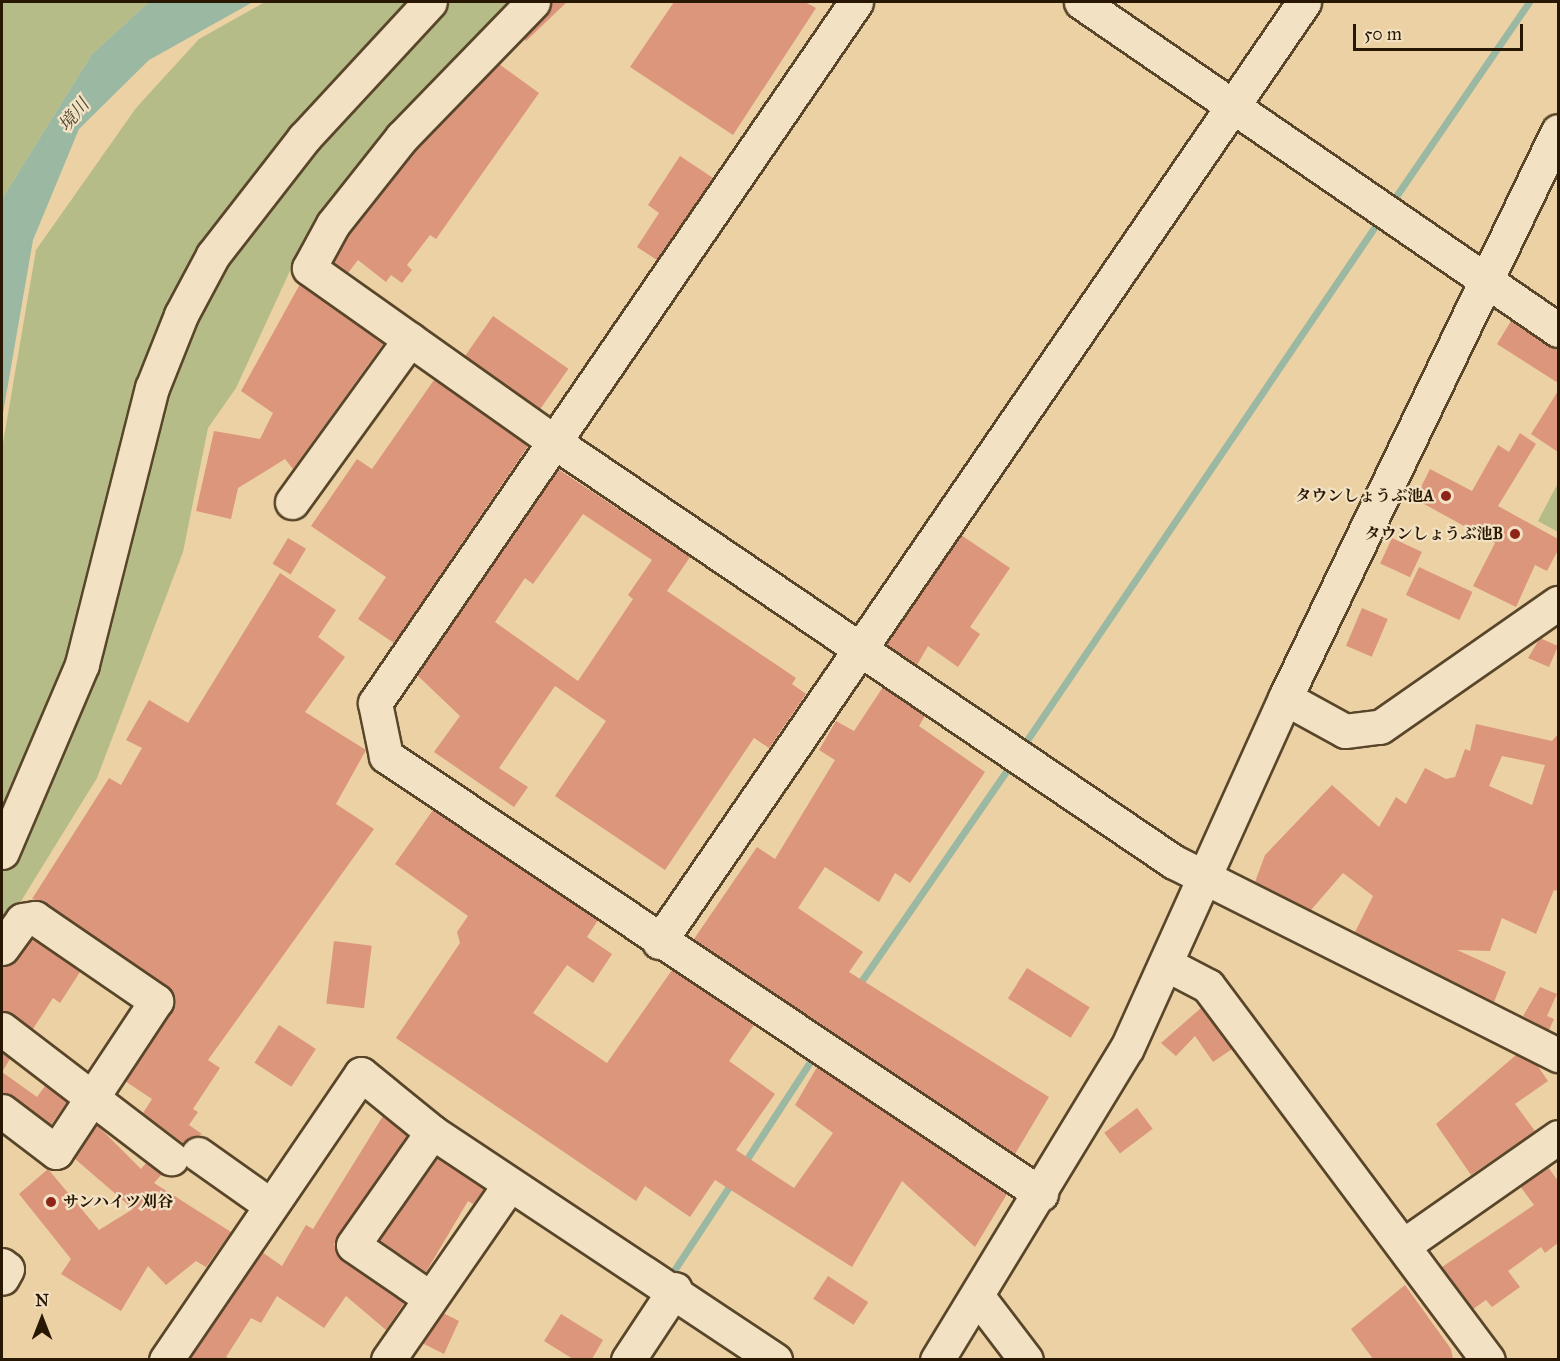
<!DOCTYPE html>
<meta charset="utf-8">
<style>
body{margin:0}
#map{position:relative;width:1560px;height:1361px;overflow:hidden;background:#ecd1a4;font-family:"IM FELL Great Primer","Noto Serif JP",serif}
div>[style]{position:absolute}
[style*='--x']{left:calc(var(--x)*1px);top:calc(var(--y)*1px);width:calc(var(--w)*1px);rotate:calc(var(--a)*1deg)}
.green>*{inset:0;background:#b6bc87}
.water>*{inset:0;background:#9ab8a2}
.stream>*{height:7px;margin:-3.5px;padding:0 3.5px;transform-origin:3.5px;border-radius:3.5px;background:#9ab8a2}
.building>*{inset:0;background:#db967c;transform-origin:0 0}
.roads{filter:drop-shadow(2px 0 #59462a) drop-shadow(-2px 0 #59462a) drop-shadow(0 2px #59462a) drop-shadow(0 -2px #59462a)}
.minor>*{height:33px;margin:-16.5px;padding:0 16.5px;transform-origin:16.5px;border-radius:16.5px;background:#f3e1c4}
.dots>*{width:16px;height:16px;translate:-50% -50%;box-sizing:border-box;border:3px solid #f3e1c4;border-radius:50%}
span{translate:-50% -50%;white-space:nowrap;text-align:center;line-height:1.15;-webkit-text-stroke:4.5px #f3e1c4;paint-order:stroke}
.poi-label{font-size:16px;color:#281702;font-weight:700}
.right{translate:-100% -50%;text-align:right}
.left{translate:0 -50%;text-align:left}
.water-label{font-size:18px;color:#4a4732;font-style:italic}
.frame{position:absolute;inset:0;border:3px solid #281702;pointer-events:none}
.north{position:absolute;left:12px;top:1289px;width:60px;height:60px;-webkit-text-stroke:4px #f3e1c4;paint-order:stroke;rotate:0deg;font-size:16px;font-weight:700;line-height:24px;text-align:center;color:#281702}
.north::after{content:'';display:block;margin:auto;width:21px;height:27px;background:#281702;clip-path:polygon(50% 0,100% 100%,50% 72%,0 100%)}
.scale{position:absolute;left:1353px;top:24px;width:170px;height:27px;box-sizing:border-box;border:3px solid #281702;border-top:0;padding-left:8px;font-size:18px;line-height:21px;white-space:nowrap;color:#281702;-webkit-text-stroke:4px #f3e1c4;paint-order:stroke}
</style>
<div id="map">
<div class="green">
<div style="clip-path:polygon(149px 2px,92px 54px,2px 199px,2px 3px)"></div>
<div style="clip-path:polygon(265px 2px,523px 2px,433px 94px,301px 247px,236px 388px,208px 428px,183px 552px,97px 778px,2px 932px,2px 449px,36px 250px,136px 108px,199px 39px)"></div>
<div style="clip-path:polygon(1558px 483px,1558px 532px,1538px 521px)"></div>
</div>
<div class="water">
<div style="clip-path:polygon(149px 2px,253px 2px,149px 60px,79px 129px,33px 240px,2px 419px,2px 199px,92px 54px)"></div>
</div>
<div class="stream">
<div style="--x:1390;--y:205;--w:246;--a:-55.6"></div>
<div style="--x:1021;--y:749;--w:640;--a:-55.89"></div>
<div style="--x:858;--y:986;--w:271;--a:-55.4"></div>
<div style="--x:743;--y:1165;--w:132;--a:-57"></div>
<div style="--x:669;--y:1278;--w:115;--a:-56.7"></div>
</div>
<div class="building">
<div style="clip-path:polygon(551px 2px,567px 2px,526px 41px,524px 38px,547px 15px)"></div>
<div style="clip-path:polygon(674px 2px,805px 2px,816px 8px,733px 135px,630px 67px)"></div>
<div style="clip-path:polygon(499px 64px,539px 93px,436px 239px,430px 235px,407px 265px,412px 270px,402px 283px,391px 275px,386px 282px,358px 260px,348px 273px,333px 262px,349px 234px,416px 149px)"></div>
<div style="clip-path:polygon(680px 156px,713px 178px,657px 260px,637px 247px,659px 213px,648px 205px)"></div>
<div style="clip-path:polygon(300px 284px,383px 344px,293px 469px,285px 459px,238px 488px,231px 519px,196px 511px,214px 431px,260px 439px,273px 413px,241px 391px)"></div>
<div style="left:493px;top:316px;width:92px;height:49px;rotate:35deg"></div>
<div style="clip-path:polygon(1511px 321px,1558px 351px,1558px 383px,1497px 344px)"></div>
<div style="clip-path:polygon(434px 380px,528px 446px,394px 643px,358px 619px,386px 577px,311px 526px,357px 459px,372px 469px)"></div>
<div style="clip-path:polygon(1558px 391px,1558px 452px,1531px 434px)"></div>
<div style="clip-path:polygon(1520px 433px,1536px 444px,1498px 506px,1558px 539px,1558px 550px,1547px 571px,1535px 565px,1516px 607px,1473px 586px,1495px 543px,1415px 499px,1430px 469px,1472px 491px,1498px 445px,1509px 452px)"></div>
<div style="clip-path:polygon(evenodd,558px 469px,690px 557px,667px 591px,796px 678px,792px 684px,806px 694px,769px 748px,754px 738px,665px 870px,555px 796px,606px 721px,555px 686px,499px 768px,528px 787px,514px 807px,434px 752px,460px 716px,417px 675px,558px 469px,583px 514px,652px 560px,628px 595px,633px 599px,578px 681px,495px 622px,525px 578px,533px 584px,583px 514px)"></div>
<div style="clip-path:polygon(961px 535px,1010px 568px,970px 627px,980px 634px,958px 667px,928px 646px,917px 665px,886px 644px)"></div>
<div style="left:288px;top:538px;width:21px;height:30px;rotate:31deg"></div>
<div style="left:1392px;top:538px;width:33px;height:28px;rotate:25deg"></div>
<div style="left:1419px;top:567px;width:59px;height:31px;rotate:25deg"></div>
<div style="clip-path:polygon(280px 573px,336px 610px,318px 637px,345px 657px,305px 712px,366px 750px,336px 804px,374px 829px,208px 1060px,220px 1068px,193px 1109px,198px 1112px,189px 1125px,202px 1134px,183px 1143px,143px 1113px,152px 1099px,125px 1081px,172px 1011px,173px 992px,46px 903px,32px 899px,109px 778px,121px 785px,142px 748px,126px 740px,149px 700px,188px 723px)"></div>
<div style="left:1362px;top:608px;width:28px;height:41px;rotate:23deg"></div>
<div style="clip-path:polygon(1540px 638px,1558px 646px,1549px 667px,1528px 658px)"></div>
<div style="clip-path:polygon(883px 687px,925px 716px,919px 726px,985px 772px,910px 883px,895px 873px,879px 902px,825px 867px,798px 908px,863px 952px,849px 972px,1049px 1097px,1015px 1154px,694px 939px,757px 847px,775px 859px,835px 760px,819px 750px,836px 721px,854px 731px)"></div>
<div style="clip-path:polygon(evenodd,1476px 724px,1552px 741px,1558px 734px,1558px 891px,1554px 890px,1536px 934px,1502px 918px,1490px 951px,1457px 950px,1506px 972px,1494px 1002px,1355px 932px,1373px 896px,1343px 873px,1311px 910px,1255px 882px,1265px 855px,1332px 785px,1379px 827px,1396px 797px,1406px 804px,1425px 768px,1446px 779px,1455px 777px,1465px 749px,1470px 751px,1476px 724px,1502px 756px,1545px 765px,1532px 805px,1489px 786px,1502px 756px)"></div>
<div style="clip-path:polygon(433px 810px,598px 920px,587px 937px,612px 954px,593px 983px,567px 965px,533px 1013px,607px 1063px,672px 970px,754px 1025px,729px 1061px,775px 1094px,736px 1150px,794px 1188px,833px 1133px,795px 1105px,817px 1067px,1007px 1194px,975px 1247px,902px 1181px,852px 1267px,715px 1180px,690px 1217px,645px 1186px,636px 1201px,396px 1038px,460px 943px,457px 932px,468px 916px,395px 864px)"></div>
<div style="clip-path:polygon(32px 939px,80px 972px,60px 1003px,53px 998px,33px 1029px,2px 1011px,2px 967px,17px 959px)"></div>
<div style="left:334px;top:941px;width:38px;height:63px;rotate:7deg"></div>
<div style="left:1027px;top:968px;width:74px;height:36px;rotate:32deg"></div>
<div style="clip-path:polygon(1540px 987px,1557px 994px,1547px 1016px,1554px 1019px,1549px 1030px,1523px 1016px)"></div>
<div style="clip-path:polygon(1201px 1008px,1232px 1049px,1213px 1062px,1195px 1036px,1176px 1056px,1161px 1043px)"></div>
<div style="left:279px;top:1025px;width:44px;height:45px;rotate:33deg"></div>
<div style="clip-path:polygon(2px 1052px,10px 1059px,2px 1072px,37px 1097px,45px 1086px,67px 1102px,51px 1125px,2px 1093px)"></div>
<div style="clip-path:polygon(1516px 1055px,1537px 1065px,1548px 1081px,1515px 1104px,1535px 1131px,1471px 1175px,1436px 1124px)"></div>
<div style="left:1137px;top:1108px;width:26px;height:41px;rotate:53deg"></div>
<div style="clip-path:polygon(383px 1116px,407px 1136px,334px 1244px,342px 1260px,404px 1303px,386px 1330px,346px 1296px,324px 1328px,277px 1296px,261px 1323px,251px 1318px,226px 1357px,231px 1359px,189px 1359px,262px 1252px,282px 1266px,306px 1225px,313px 1229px)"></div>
<div style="clip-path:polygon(97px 1125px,141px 1169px,146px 1163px,162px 1174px,154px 1183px,231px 1232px,206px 1267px,196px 1261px,166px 1285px,148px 1266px,121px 1311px,61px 1274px,71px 1259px,19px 1194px,48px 1169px,99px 1230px,133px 1209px,74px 1158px)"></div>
<div style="clip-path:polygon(437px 1158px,484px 1189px,473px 1204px,468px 1201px,426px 1272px,379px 1240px)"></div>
<div style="clip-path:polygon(1548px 1167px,1558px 1181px,1558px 1243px,1545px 1253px,1541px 1247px,1508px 1271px,1520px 1287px,1492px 1307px,1486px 1300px,1473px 1309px,1442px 1267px,1534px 1205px,1520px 1186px)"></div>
<div style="left:828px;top:1276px;width:48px;height:27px;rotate:33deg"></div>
<div style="clip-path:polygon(1405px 1285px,1451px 1349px,1453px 1359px,1373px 1359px,1351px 1329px)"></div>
<div style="clip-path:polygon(443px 1313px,459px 1321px,444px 1354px,422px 1343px)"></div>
<div style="clip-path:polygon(561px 1314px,603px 1340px,592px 1359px,573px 1359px,544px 1341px)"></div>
</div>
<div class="roads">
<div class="minor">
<div style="--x:533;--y:2;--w:188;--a:134.1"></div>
<div style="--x:402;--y:137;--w:111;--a:128.4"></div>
<div style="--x:333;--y:224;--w:50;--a:118.6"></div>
<div style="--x:309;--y:268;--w:303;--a:35.3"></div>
<div style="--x:556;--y:443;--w:747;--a:34.14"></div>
<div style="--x:1174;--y:862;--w:430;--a:26.7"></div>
<div style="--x:856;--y:2;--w:850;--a:124.46"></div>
<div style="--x:375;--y:703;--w:54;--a:78.3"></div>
<div style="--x:386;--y:756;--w:788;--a:33.77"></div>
<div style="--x:1081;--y:2;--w:579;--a:34.51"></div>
<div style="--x:292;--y:502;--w:201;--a:-54.1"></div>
<div style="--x:1285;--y:698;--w:68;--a:28.8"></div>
<div style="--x:1345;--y:731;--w:35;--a:-7"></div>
<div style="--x:1380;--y:727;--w:217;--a:-34.9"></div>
<div style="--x:2;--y:852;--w:204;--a:-66.9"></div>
<div style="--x:82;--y:664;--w:285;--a:-75.8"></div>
<div style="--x:152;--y:388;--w:79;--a:-68.3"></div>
<div style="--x:181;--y:315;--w:68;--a:-61.9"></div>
<div style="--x:213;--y:255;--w:148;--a:-52.1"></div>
<div style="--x:304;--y:138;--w:185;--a:-47.2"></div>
<div style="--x:659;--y:942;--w:1140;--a:-55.54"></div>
<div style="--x:2;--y:948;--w:34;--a:-54"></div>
<div style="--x:22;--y:920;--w:13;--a:-9"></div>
<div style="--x:35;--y:918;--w:147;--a:34.4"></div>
<div style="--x:156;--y:1001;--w:181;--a:123.5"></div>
<div style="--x:56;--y:1152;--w:68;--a:-142.8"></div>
<div style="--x:1166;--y:964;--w:47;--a:27.6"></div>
<div style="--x:1208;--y:986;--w:467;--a:53.2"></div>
<div style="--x:2;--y:1029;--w:213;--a:37.4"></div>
<div style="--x:198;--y:1154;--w:88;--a:35.3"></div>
<div style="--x:1404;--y:1245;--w:188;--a:-35"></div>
<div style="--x:2;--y:1265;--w:6;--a:39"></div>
<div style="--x:7;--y:1269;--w:10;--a:119"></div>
<div style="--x:978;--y:1297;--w:79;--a:52.7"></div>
<div style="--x:430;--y:1298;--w:93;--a:-145.5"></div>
<div style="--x:353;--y:1245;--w:138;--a:-55"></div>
<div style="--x:166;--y:1360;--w:346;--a:-55.7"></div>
<div style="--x:361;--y:1074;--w:92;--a:39.2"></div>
<div style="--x:432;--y:1132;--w:412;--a:33.6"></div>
<div style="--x:388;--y:1360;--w:213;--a:-55.3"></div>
<div style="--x:628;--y:1360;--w:85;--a:-56.5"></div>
<div style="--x:937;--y:1360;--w:365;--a:-58.7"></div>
<div style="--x:1127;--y:1048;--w:384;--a:-65.7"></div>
<div style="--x:1285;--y:698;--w:629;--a:-64.29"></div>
</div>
</div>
<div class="dots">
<div style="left:1446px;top:496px;background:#8f2418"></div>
<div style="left:1515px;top:534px;background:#8f2418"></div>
<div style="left:51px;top:1202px;background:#8f2418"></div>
</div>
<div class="poi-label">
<span class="right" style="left:1434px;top:496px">タウンしょうぶ池A</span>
<span class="right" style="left:1503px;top:534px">タウンしょうぶ池B</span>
<span class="left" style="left:63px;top:1202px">サンハイツ刈谷</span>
</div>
<div class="water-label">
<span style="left:74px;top:115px;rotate:-50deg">境川</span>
</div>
<div class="frame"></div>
<div class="north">N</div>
<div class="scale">50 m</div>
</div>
